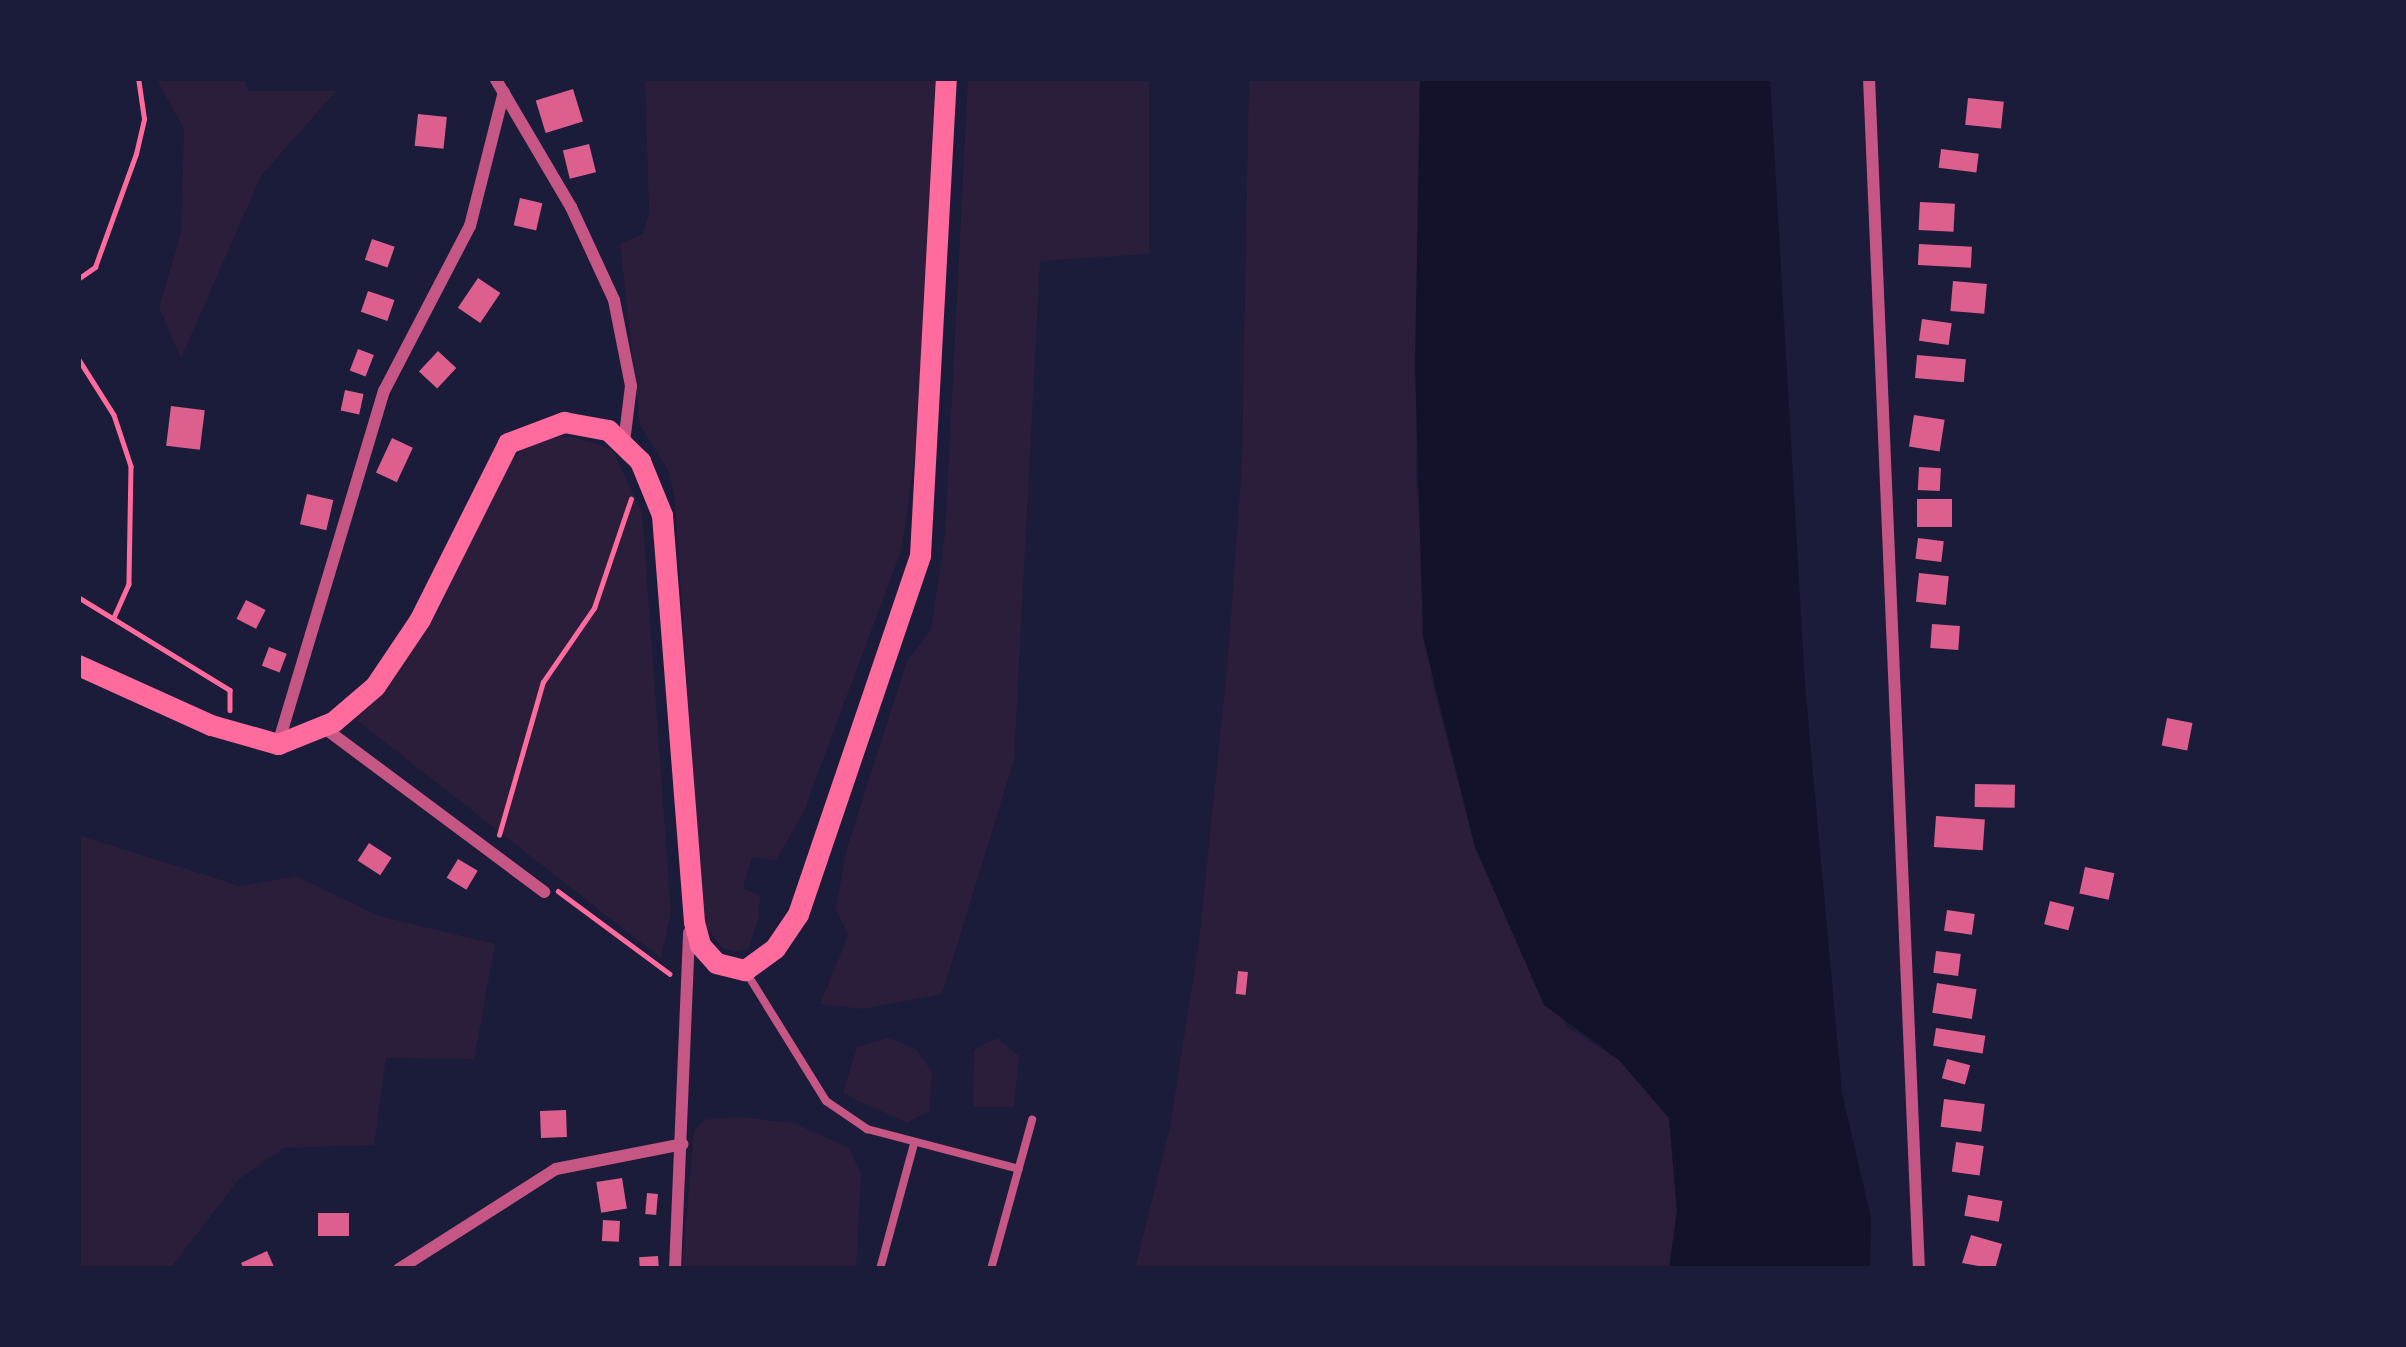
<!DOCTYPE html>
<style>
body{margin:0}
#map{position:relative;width:2406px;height:1347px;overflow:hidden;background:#1b1b3a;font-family:"Open Sans",sans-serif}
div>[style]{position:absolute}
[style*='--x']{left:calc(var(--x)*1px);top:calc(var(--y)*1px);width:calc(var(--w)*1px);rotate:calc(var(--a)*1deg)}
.green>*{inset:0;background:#2a1e3b}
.water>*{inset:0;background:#12122b}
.building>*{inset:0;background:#dd5f8e;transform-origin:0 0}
.path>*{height:4.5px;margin:-2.25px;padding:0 2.25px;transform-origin:2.25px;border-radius:2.25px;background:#ff6b9d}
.service>*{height:8px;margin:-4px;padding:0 4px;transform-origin:4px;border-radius:4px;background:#c65784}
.minor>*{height:12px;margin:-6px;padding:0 6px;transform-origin:6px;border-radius:6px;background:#c65784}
.secondary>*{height:21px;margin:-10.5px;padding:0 10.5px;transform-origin:10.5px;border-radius:10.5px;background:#ff6b9d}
span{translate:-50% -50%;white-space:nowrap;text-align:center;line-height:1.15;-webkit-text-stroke:9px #1b1b3a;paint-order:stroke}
.frame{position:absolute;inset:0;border:81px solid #1b1b3a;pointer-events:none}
</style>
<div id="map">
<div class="green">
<div style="clip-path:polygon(156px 78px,244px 78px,248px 91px,336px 91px,261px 176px,181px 358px,159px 308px,181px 233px,184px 129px)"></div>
<div style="clip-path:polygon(645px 78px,935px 78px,921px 410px,902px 548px,804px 811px,776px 860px,752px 857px,743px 888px,760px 896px,758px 920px,748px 949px,735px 952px,722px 948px,703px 922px,675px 503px,669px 472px,640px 425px,620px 244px,643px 234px,649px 212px)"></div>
<div style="clip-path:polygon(968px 78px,1149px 78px,1149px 254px,1040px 261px,1014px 760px,942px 994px,863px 1009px,820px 1004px,848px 936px,836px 908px,847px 848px,907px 661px,931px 630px,945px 535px)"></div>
<div style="clip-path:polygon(1249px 78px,1420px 78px,1416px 477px,1432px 682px,1475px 847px,1567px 1027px,1619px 1060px,1669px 1118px,1677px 1211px,1669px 1269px,1135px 1269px,1170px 1127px,1199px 942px,1228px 658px,1242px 463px)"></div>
<div style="clip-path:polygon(569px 436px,612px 449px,642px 512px,671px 912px,661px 958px,354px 718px,383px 694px,437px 614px,507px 463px,531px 441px)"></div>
<div style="clip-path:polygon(78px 835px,240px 886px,296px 876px,379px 916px,495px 944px,474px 1059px,386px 1058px,374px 1145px,284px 1148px,239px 1179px,170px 1269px,78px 1269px)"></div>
<div style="clip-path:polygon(888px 1038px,916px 1049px,932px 1072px,929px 1111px,907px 1123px,843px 1093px,857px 1047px)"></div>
<div style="clip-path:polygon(998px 1038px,1019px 1056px,1014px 1107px,973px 1107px,974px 1050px)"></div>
<div style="clip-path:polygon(741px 1117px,794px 1123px,849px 1148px,861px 1174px,856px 1269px,682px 1269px,694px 1131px,705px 1119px)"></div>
</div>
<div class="water">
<div style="clip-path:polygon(1420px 78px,1770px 78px,1805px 685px,1842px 1093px,1871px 1218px,1870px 1269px,1669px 1269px,1677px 1211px,1669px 1118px,1619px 1060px,1544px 1005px,1475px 847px,1423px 637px,1415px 365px)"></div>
</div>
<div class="building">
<div style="left:573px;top:89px;width:34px;height:39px;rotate:73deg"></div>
<div style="left:1968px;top:98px;width:36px;height:27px;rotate:6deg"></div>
<div style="left:418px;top:114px;width:29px;height:32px;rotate:6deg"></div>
<div style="left:589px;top:144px;width:29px;height:27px;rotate:76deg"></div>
<div style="left:1941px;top:149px;width:38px;height:19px;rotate:7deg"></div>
<div style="left:520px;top:198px;width:23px;height:28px;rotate:13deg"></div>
<div style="left:1920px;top:202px;width:35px;height:28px;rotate:3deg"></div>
<div style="left:372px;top:239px;width:24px;height:22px;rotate:19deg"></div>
<div style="left:1919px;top:244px;width:53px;height:21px;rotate:3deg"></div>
<div style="left:478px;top:278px;width:27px;height:36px;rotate:34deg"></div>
<div style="left:1953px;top:281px;width:34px;height:30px;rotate:5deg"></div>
<div style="left:368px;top:291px;width:28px;height:22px;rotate:19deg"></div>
<div style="left:1922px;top:319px;width:30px;height:22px;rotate:8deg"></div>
<div style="left:358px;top:349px;width:17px;height:23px;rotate:21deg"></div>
<div style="left:438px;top:351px;width:25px;height:28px;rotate:43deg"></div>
<div style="left:1917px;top:355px;width:49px;height:23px;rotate:5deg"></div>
<div style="left:345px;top:390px;width:19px;height:21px;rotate:12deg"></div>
<div style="left:171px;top:406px;width:34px;height:40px;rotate:7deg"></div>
<div style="left:1914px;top:415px;width:31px;height:32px;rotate:9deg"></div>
<div style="left:392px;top:438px;width:23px;height:38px;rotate:25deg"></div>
<div style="left:1919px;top:467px;width:22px;height:23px;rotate:3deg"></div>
<div style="left:307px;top:494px;width:27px;height:31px;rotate:13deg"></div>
<div style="left:1917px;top:499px;width:35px;height:28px"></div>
<div style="left:1918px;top:538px;width:26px;height:21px;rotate:7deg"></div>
<div style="left:1919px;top:573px;width:30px;height:29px;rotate:6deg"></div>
<div style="left:246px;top:600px;width:22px;height:21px;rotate:27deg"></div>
<div style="left:1932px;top:624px;width:28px;height:24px;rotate:4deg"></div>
<div style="left:269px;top:647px;width:19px;height:20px;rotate:21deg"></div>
<div style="left:2167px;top:718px;width:26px;height:28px;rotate:11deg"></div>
<div style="left:1975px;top:784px;width:40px;height:23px;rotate:1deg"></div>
<div style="left:1936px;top:816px;width:49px;height:31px;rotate:4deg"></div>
<div style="left:369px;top:843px;width:27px;height:21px;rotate:33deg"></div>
<div style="left:458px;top:859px;width:23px;height:22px;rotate:31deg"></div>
<div style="left:2085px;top:867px;width:30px;height:27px;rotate:12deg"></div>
<div style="left:2050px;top:901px;width:25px;height:24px;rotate:14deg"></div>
<div style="left:1947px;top:910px;width:28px;height:21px;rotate:8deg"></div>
<div style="left:1936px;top:951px;width:25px;height:22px;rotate:7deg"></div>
<div style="left:1238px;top:971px;width:10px;height:23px;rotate:6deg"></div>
<div style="left:1937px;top:983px;width:40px;height:30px;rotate:9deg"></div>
<div style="left:1936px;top:1028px;width:50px;height:18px;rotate:9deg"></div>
<div style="left:1947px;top:1059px;width:24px;height:20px;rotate:15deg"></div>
<div style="left:1944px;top:1099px;width:41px;height:28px;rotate:7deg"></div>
<div style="left:566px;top:1110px;width:27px;height:26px;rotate:88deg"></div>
<div style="left:1956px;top:1142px;width:28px;height:30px;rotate:8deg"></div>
<div style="left:622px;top:1178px;width:31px;height:26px;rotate:81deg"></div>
<div style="left:647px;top:1193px;width:11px;height:21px;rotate:5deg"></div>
<div style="left:1968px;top:1195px;width:35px;height:21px;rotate:10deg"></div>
<div style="left:349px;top:1213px;width:23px;height:31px;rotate:90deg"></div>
<div style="left:603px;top:1220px;width:17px;height:21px;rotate:3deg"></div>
<div style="clip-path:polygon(1971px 1235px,2002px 1244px,1995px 1269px,1962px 1263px)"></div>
<div style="clip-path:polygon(267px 1251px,275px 1269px,244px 1269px,241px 1263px)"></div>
<div style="left:658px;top:1256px;width:13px;height:19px;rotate:86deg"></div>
</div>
<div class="path">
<div style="--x:78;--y:279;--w:21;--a:-35"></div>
<div style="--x:95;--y:267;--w:120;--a:-70.1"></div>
<div style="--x:136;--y:154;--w:36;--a:-77"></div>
<div style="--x:144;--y:119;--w:41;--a:-98.3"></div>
<div style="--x:78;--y:358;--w:67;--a:57.7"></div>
<div style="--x:114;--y:415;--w:54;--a:71.6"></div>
<div style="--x:131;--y:466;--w:118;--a:91"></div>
<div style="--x:129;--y:584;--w:36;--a:114"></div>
<div style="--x:78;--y:597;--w:178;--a:31.5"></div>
<div style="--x:230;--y:690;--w:20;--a:90"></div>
<div style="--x:499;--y:835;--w:159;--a:-74"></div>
<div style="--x:543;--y:682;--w:90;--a:-55.4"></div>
<div style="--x:594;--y:608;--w:115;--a:-71.3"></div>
<div style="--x:558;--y:891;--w:139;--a:36.5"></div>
</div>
<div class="service">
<div style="--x:746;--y:972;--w:152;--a:58.2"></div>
<div style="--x:826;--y:1101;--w:50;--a:34.3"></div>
<div style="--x:867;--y:1129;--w:157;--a:14.7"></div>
<div style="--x:880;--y:1269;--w:130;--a:-74.8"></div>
<div style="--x:991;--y:1269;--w:155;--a:-74.6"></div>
</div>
<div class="minor">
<div style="--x:495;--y:78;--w:150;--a:59.5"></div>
<div style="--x:571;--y:207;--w:102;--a:65.2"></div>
<div style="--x:614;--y:300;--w:88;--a:78.8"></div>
<div style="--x:631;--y:386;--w:56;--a:97.1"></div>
<div style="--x:1869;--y:78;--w:1192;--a:87.6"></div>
<div style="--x:323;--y:727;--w:276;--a:36.7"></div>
<div style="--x:278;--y:744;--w:369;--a:-73.3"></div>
<div style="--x:384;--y:391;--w:186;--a:-62.5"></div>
<div style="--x:470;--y:226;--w:138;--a:-75.8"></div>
<div style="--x:399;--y:1269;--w:186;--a:-32.5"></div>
<div style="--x:556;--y:1169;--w:129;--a:-11.1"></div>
<div style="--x:675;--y:1269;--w:337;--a:-87.6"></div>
</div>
<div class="secondary">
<div style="--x:78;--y:665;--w:146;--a:24.3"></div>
<div style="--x:211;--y:725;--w:70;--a:15.8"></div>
<div style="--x:278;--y:744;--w:59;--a:-21.8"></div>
<div style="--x:333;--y:722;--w:55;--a:-40.6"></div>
<div style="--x:375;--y:686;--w:81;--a:-56.1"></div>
<div style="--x:420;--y:619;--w:197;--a:-63.4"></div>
<div style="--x:508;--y:443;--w:60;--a:-20.6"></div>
<div style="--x:564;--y:422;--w:45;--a:10.3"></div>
<div style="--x:608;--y:430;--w:45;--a:44.1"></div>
<div style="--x:640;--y:461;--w:58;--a:67.8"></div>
<div style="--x:662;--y:515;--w:408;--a:85.5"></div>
<div style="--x:694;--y:922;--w:24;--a:75"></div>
<div style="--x:700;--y:945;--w:24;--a:48"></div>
<div style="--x:716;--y:963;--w:30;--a:14"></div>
<div style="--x:745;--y:970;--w:37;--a:-36"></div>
<div style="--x:775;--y:948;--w:41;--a:-55.9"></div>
<div style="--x:798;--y:914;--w:379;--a:-71.2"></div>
<div style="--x:920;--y:555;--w:478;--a:-86.9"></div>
</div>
<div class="frame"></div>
</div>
